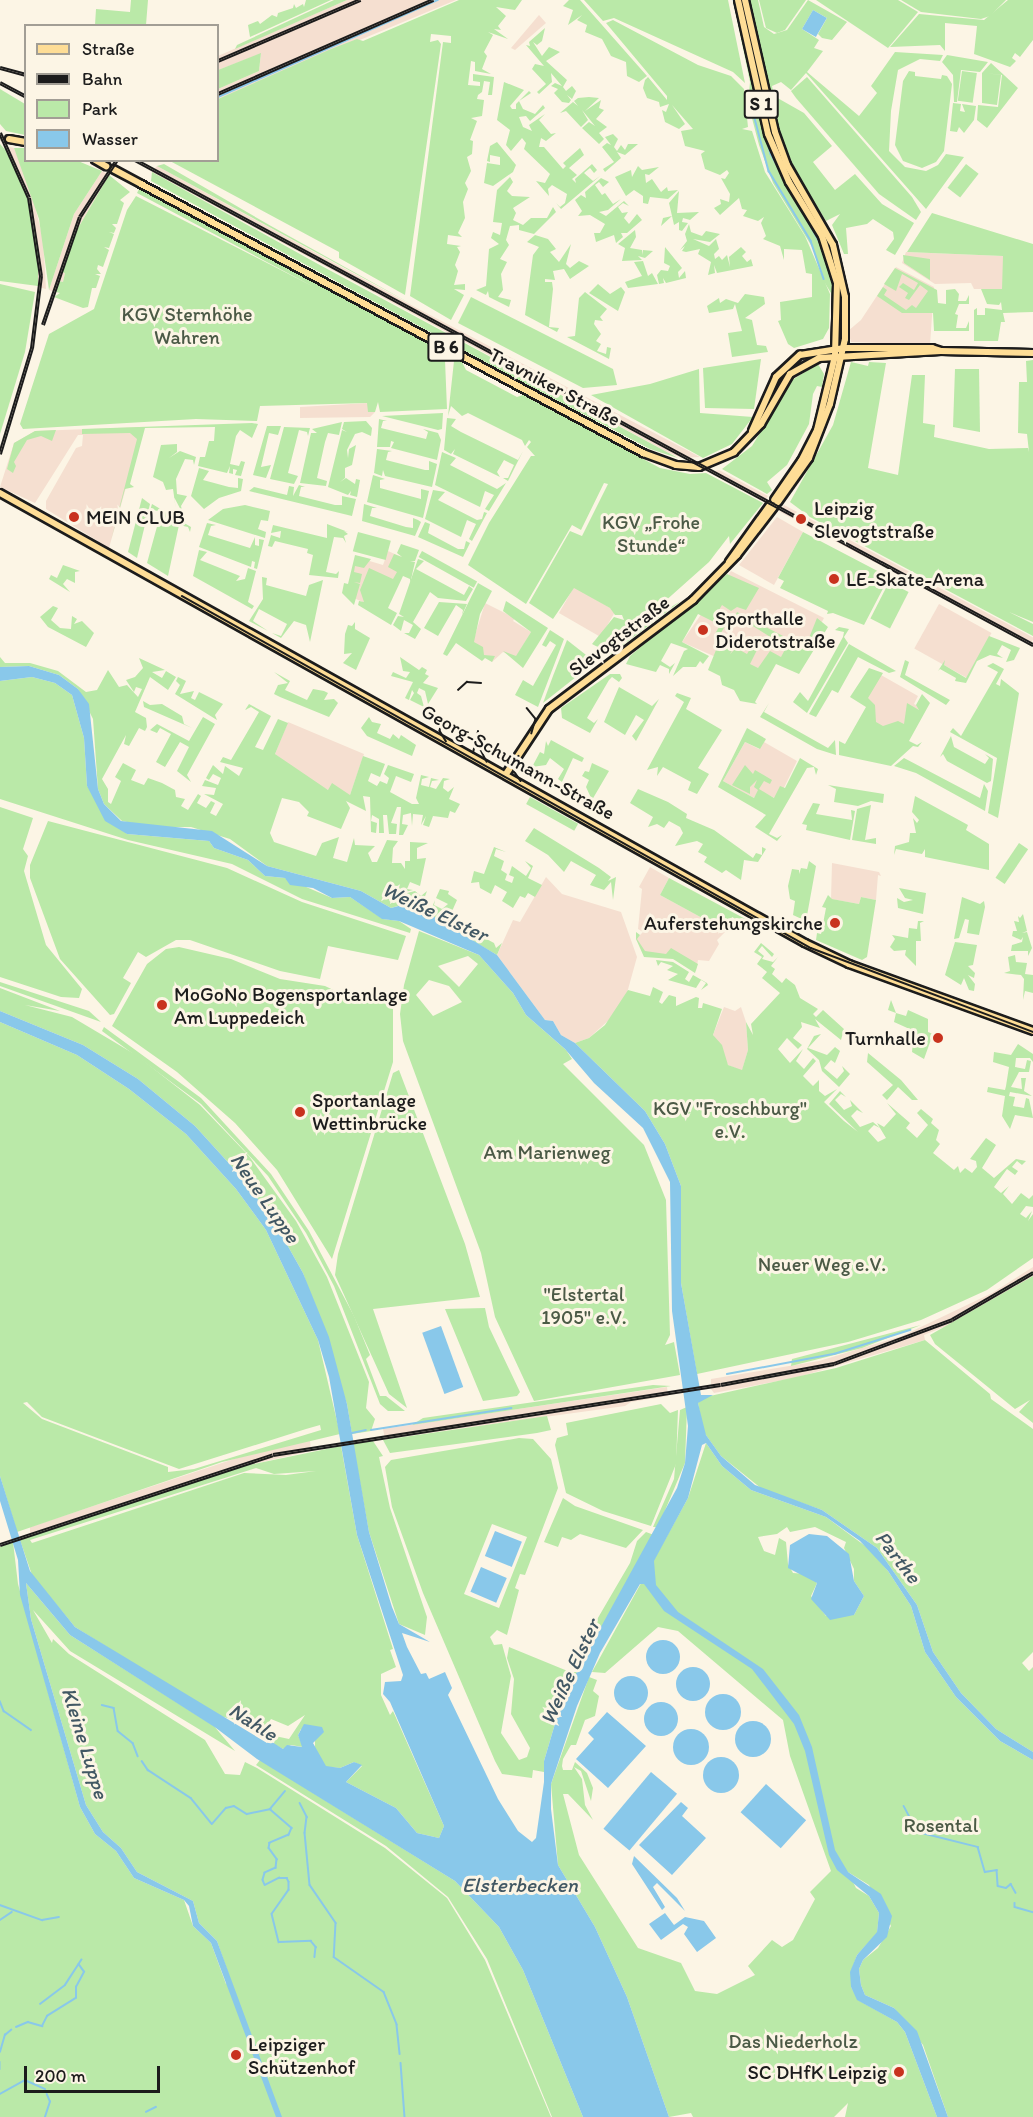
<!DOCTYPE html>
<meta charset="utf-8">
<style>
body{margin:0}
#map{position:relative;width:1033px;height:2117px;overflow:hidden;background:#fcf5e5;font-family:Itim,sans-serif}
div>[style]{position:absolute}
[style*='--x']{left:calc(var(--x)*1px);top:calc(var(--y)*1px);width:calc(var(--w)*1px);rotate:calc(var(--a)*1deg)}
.built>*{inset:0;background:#f5dfd0;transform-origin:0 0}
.green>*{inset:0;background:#bae9a8;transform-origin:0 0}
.water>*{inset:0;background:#89c8ea;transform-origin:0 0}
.round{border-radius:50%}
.stream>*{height:1.5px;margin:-0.75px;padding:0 0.75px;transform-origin:0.75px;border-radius:0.75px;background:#89c8ea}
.major-tunnel>*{height:6px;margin-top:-3px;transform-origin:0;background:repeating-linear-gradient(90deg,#dad4c7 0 6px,transparent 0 9px)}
.roads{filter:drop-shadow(2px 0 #1c1c1c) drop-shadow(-2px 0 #1c1c1c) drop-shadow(0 2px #1c1c1c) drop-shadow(0 -2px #1c1c1c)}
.major>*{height:6px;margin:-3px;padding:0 3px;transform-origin:3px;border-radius:3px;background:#fedd96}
.tram>*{height:1.5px;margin:-0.75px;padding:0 0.75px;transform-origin:0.75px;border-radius:0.75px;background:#1c1c1c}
.rail>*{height:4px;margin-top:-2px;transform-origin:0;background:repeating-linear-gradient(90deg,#fcf5e5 0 4.5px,#1c1c1c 0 9px);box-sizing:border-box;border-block:2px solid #1c1c1c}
.dots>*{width:16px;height:16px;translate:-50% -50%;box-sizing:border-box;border:3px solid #fcf5e5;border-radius:50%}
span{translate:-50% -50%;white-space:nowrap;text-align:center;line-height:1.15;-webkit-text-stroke:6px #fcf5e5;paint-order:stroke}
.shield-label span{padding:2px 4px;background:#fcf5e5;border:2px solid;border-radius:4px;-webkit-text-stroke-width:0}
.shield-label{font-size:18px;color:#1c1c1c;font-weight:700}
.park-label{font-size:20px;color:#4b5a46}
.street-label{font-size:20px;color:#1c1c1c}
.poi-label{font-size:20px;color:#1c1c1c}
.left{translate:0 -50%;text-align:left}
.right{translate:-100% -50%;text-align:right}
.water-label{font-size:21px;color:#425864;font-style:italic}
.legend{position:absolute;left:24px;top:24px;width:195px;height:138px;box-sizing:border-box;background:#fcf5e5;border:2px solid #a29e95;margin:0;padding:8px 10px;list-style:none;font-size:18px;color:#1c1c1c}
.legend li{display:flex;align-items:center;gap:12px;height:30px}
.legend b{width:30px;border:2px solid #a29e95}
.scale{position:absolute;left:24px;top:2066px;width:136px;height:27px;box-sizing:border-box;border:3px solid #1c1c1c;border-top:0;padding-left:8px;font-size:18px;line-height:21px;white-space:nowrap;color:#1c1c1c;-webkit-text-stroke:4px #fcf5e5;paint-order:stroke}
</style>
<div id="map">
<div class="built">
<div style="clip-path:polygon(347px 0,456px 0,218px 99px,218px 89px,259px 71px,261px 54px,218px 70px,218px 56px)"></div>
<div style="clip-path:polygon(539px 15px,546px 23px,515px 50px,511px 48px)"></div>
<div style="clip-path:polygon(5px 146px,14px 148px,30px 186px,43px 239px,46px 289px,38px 287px,38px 253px,29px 202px)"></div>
<div style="clip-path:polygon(157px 166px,413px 306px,700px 457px,682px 458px,669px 453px,152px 172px)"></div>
<div style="clip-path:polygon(102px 171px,109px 175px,74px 235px,63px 282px,59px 281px,56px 292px,49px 290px,74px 214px)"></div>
<div style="clip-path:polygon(906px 252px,1003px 256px,1003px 289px,974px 289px,971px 283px,935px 284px,902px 263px)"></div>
<div style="clip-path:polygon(896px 267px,934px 287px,930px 345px,851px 342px,848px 331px,861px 320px)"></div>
<div style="clip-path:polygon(368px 403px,368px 411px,375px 412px,370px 417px,300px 418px,300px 407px)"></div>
<div style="clip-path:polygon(143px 427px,109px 548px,46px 509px,46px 501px,76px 448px,82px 446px,83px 435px,78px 435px,35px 503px,0 487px,14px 443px,35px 431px)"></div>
<div style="clip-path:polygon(719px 470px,768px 496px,764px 502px,709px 472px)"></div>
<div style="left:784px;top:505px;width:283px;height:8px;rotate:28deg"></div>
<div style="clip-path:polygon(777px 517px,803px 532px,774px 585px,739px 565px)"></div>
<div style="clip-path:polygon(388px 551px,406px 559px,383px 611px,347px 595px,356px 557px,383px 565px)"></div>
<div style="clip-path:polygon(731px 571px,824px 618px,798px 666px,770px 652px,754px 674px,682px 642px)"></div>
<div style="left:574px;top:587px;width:48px;height:30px;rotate:30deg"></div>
<div style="clip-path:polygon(485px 603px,515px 618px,513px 621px,531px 632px,516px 657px,503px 652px,492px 662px,472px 645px)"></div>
<div style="left:939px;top:604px;width:60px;height:51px;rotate:29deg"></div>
<div style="clip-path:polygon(868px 673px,878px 679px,881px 675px,918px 696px,914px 704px,920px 707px,893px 757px,858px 742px,868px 724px,871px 706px,854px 697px)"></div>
<div style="clip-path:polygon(288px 722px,364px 754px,348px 801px,308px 779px,275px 754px)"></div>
<div style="clip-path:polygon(745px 742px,759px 749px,764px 742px,797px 761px,778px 800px,759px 790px,754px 798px,723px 781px)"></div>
<div style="clip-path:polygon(832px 863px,879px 872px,881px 876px,878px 875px,876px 900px,861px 897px,859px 904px,831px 899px)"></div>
<div style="clip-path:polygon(650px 867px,669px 878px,660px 895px,726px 931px,717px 940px,719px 944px,709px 961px,698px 960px,696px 971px,673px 956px,646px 956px,636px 939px,643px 932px,638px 929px,642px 889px,639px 887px)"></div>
<div style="clip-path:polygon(546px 877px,562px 894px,621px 912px,637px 957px,627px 993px,610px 1019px,589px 1038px,575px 1043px,561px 1035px,553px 1021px,545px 1020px,497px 955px,513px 920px,520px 922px)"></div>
<div style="clip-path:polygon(724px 1007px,735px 1011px,741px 1007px,746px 1022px,748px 1050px,742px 1071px,728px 1065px,713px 1035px)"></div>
<div style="clip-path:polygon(1033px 1267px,1033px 1276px,961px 1320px,924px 1335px,925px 1340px,795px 1378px,714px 1393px,711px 1389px,711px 1379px,819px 1361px,902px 1336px,992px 1293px)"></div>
<div style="clip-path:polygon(667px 1387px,668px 1396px,631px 1402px,625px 1406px,385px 1439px,383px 1429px)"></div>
<div style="clip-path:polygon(310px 1440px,311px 1451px,239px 1467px,30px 1537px,30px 1527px,237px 1458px)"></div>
</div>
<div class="green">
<div style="clip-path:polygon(131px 0,148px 0,146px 25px,95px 25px,96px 9px,130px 12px)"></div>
<div style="clip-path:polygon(306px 0,331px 0,250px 37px,248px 25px,258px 21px,260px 24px,272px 15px,277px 17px,278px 13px,293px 8px,294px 4px,296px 8px,303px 4px,304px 7px)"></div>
<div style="clip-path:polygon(334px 0,347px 0,235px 49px,237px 45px)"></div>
<div style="clip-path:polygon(459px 0,522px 0,515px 10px,496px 7px,506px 16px,498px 26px,501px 30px,494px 29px,508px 39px,488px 32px,493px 35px,484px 52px,487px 56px,482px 69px,491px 74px,475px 71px,475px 62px,471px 61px,468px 85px,480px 86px,480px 82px,473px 81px,473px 74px,494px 77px,492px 95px,488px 95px,490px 82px,484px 81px,482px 92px,478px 95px,477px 99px,484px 100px,482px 116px,471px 118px,477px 121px,470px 140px,473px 141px,472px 154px,467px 157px,471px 171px,465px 183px,468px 189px,463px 202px,465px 218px,458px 233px,462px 237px,448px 235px,447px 244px,461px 246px,457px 247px,460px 252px,455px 265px,458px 271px,454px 285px,465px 284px,465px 290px,454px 289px,464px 295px,451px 320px,410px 296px,443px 42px,451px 43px,451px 36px,431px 34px,430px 42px,438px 40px,441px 44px,405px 295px,339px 258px,339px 252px,170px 161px,218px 160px,218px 99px,331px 49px,357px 39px,363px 41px)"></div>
<div style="clip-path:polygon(569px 0,580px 0,647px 76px,639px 82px,627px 76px,626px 62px,611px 56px,602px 39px,585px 32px,587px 25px,577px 20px,582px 15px,568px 25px,573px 10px,563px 6px)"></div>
<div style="clip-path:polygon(584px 0,728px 0,745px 83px,733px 72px,614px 18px,603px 21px)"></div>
<div style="clip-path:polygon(733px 0,773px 154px,820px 237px,834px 284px,833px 316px,831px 293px,823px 280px,814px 250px,773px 183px,759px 145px,748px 103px,750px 82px)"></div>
<div style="clip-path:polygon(747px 0,758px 0,764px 27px,774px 34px,787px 30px,808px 0,847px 22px,832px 40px,822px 38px,818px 34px,827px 18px,813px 10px,802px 29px,819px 40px,814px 48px,823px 51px,807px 72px,859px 116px,877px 93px,871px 86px,895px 52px,943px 55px,940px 61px,920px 59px,898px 70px,891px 111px,889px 151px,905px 167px,926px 171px,938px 165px,946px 154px,964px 157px,926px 209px,806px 73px,791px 90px,781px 82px,772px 86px,774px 96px,804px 113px,832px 146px,813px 162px,835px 190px,855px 174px,882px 204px,914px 223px,895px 255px,886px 250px,894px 239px,893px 232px,873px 219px,867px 224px,846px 228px,848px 254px,844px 254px,832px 225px,840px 214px,826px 221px,800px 179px,777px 132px)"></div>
<div style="clip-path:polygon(759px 0,806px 0,785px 30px,777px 33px,766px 28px)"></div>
<div style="clip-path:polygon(816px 0,898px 0,918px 12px,888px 48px)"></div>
<div style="clip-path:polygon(901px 0,1006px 0,990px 16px,981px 19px,921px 12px)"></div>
<div style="clip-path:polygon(1008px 0,1033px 0,1033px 40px,1020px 57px,1015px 53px,1012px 58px,1016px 61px,1010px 67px,974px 54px,977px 26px,945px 23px,945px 51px,940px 45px,890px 47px,919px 14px,984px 20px)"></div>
<div style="clip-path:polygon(613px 20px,698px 65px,731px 76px,744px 89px,748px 127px,742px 129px,752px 131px,765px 172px,805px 236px,830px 294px,829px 328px,823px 339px,794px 348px,788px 344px,778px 321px,781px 320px,780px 302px,812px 297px,812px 274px,806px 273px,802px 250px,784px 249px,784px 260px,780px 246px,763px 239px,766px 236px,761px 223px,764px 217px,758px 221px,743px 216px,747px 210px,742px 209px,739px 198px,720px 215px,714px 208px,721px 204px,720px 199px,729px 202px,730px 194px,721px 178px,725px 179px,729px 173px,727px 170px,720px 175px,705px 169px,701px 154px,705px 151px,685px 146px,681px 131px,693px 129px,672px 105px,685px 124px,679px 129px,665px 122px,662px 110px,666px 112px,669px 104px,660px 107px,659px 102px,647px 98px,643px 88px,645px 80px,648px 77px,667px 100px,667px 96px,606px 23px)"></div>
<div style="clip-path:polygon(545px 28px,542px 41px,537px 45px,533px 42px,542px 56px,549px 47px,560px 52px,546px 61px,567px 80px,563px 87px,566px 91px,572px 86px,576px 91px,572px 99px,567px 95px,571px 100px,569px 103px,562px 102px,554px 93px,558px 89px,551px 86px,555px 83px,562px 86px,551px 73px,552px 82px,539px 94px,537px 92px,546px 84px,532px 69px,535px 64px,544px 66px,526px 45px,530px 46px,529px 42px)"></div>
<div style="clip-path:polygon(261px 53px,259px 71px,218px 89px,218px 70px)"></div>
<div style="clip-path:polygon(947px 55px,988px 62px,980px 72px,961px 70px,957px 102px,954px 102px,953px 75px,942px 62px)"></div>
<div style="clip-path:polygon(991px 63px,1018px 88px,987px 128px,977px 120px,978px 105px,998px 107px,1002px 75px,985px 73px,1001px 75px,997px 105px,982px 103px,982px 73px)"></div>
<div style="clip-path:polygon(909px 71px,915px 72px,915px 76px,941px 79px,942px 75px,947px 76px,952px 84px,944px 151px,936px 162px,922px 168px,903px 161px,895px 145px,903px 81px)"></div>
<div style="left:962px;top:71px;width:15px;height:30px;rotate:8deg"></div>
<div style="clip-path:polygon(807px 77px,912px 197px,921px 212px,916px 220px,879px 194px,796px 98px,791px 91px)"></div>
<div style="clip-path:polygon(504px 82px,524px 90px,510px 106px,512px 109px,516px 109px,516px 104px,529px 91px,531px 93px,519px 101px,523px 109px,535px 114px,543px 105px,545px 108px,530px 121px,526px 116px,519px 117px,523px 127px,532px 131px,529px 125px,545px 114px,539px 120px,551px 134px,556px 133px,546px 141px,541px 138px,539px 147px,544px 147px,563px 169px,566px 166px,563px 163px,580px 148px,584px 155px,569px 168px,577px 175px,572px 179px,576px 183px,575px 179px,592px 164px,597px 170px,594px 173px,590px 168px,584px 173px,593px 181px,600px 176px,561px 209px,556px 203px,560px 207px,565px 203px,567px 194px,552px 185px,548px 189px,549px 196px,536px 181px,545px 183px,550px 174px,524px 149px,526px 143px,522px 138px,511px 151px,506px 145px,510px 130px,497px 120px)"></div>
<div style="clip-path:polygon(0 89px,25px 104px,25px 135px,6px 131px,0 124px)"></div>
<div style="clip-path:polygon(589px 97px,599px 98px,585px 111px,601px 100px,599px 108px,604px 110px,596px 119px,607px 127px,599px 133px,604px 139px,599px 144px,582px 128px,589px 122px,595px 126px,582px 110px,588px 120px,581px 127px,566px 111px,560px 113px,573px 102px,578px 106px,574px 101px,578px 98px)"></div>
<div style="clip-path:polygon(953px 103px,961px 104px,960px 111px,965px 112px,962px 104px,976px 106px,974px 120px,964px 133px,959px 127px,957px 132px,950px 131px)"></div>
<div style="clip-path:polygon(613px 134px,618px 139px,614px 147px,617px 151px,621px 145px,625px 150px,628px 144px,638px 144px,625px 155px,617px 152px,621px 158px,605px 172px,603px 169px,614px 162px,602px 147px,607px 143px,611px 145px,605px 137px)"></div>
<div style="clip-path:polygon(497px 142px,516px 165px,513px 172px,493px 186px,484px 183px,487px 163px,500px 165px,500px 157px,490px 155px,490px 162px,487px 161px,490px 146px)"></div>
<div style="clip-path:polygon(0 144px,11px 156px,29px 202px,38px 253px,38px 286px,0 281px)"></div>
<div style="clip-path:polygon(14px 148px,25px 148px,26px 160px,78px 161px,102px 171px,74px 214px,49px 290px,39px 219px)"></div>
<div style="clip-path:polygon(164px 164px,271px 226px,415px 306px,157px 166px)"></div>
<div style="left:966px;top:164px;width:16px;height:30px;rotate:38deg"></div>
<div style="clip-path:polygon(638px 166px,642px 170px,659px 167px,649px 175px,645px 174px,646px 183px,652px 179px,661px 192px,667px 187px,668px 191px,678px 190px,668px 199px,650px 197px,648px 204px,643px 203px,643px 196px,634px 190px,626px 196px,615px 177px,631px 170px,632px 177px)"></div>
<div style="clip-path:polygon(152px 172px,318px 264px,678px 458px,650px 449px,528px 385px,151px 181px)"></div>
<div style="clip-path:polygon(109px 175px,130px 192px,120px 200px,124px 203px,117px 224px,112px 224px,116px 228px,114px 233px,109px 232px,114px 234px,109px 248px,104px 247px,109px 250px,103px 267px,98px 265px,97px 269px,101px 274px,95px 274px,100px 276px,96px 288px,92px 288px,88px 307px,83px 308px,54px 297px,60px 293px,56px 292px,59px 281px,63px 282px,65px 273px,62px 272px,74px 235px)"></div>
<div style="clip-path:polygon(510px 177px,513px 182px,507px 191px,512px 196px,530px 197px,513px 208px,516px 213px,513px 220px,523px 225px,531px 218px,547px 218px,553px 207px,556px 212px,534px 234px,519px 230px,519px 225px,510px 226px,506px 240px,509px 245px,500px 259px,507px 262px,501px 274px,503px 290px,498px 297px,511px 300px,509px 307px,489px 297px,488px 291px,486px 295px,476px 290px,486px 286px,489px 249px,499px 244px,491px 238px,493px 232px,500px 235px,502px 223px,493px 222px,497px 190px)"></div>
<div style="clip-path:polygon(601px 178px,609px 182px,603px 187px,599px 182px,595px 185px,602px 195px,605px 193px,613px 204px,621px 199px,608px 210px,599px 212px,606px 216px,624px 201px,629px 206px,623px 203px,618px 207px,622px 213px,628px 212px,624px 218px,629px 224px,637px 214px,642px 220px,627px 233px,621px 233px,623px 237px,616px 243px,614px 235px,596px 242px,594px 233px,600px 233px,605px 224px,590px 215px,578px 216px,582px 211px,575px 200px,581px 195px,586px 198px,585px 192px)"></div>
<div style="clip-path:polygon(139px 189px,436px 347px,462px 362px,466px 370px,517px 397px,523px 395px,660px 468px,690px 474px,706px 473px,763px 503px,730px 544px,729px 536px,709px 562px,663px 603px,671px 607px,681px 601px,611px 654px,592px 644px,614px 617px,624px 620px,622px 615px,615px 615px,610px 608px,574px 588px,553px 619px,529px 603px,570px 531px,582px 536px,608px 484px,604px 483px,581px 530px,572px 525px,526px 604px,468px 565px,489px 523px,531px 456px,535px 456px,527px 447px,531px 442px,529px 440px,525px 446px,522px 440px,468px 413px,462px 416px,451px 406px,448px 416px,454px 361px,445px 357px,435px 359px,445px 360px,447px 409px,380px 412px,378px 402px,375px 412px,368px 412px,367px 403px,260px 406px,257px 421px,196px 419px,23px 429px,20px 424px,49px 334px,94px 309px,127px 210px,136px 196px,314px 287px,137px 193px)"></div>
<div style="clip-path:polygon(679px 191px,677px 213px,699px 212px,690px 220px,683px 218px,682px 222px,688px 223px,682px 231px,679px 230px,679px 222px,674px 225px,672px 216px,661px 226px,663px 218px,672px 216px,669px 203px)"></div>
<div style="clip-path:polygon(932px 213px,1033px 244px,1033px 312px,1003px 313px,1005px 322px,1001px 322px,998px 341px,974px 341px,974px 310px,977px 308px,977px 315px,985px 315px,985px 308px,1002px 310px,1001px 302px,999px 305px,987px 304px,981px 289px,1002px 289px,1003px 256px,907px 252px)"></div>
<div style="clip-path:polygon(689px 224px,691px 232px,702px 236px,706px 231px,720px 234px,710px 242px,693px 239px,709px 246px,716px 239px,719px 249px,714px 254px,715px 259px,719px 256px,722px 260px,727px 255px,730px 267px,729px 257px,741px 247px,746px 252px,742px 256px,747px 262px,751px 259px,753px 266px,717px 273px,714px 265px,715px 273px,708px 275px,711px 262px,698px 254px,700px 249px,686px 252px,682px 251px,685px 246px,680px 250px,687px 241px,685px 234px)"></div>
<div style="clip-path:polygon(635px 230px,636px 237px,630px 248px,642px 250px,643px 255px,643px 250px,653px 251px,645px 258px,638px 256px,642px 260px,622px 261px,625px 248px,618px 244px)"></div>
<div style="clip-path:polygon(535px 235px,548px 239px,556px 249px,550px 252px,559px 262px,571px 244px,566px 264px,570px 268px,579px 261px,589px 266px,570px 279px,564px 269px,553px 271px,555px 280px,545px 279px,545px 282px,552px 282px,553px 289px,549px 327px,559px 328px,557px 332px,525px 315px,533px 255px,539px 247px,527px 242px)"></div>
<div style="clip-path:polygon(665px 247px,682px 268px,678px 272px,679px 278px,685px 271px,686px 278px,666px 283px,663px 278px,664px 283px,659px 284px,657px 275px,661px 270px,668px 271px,670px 266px,664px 263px)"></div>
<div style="clip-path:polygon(903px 255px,930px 259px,930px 280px,904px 263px)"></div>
<div style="clip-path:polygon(643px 261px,648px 276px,652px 273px,658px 284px,628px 288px,625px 282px,642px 276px,634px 262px)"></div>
<div style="clip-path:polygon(895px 268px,937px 290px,938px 303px,946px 304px,946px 290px,955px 289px,959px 294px,958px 301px,966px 301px,969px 295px,969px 304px,959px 304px,955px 314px,958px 315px,956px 328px,966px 328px,969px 321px,969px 331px,934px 331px,933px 313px,902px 313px,877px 296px,883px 287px,887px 290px,884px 295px,906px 310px,912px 305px,916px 308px,928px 291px,920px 285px,909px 300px,905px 298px,908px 293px,899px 287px,903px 283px,914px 290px,918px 283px,902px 274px,896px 291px,884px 284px)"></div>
<div style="clip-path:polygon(0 284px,35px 292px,25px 352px,0 434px)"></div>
<div style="clip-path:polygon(598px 284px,610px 294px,621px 287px,625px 292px,618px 311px,589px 293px)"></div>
<div style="clip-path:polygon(585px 292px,607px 309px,600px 317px,603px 321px,595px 320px,594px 324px,601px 334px,596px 341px,601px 344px,597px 351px,606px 354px,607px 347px,611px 348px,609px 359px,567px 337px,575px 336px,579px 298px)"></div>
<div style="clip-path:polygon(745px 294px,764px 297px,765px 304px,745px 318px,752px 320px,757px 345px,766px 346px,768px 352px,732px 357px,728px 333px,742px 331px,735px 304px,733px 309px,709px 313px,707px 306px,719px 298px,720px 303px,726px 299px,738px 303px)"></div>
<div style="clip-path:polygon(471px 297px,613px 369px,617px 385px,583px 388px,458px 323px)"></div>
<div style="clip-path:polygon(761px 359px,754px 409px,705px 408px,703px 368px)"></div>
<div style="clip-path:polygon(1033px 360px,1033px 622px,1009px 612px,1033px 624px,1033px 636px,810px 517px,790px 502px,833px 425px,851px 362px,868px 366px,869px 362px,886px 363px,868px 468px,898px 475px,912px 375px,925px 375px,923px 423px,935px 425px,934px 437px,989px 449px,1028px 448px,1029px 452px,1027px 434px,1018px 433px,1019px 382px,1027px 382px,1026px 361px)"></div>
<div style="clip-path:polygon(818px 364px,824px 374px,822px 387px,817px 386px,813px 394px,809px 424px,787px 465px,767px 482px,772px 490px,767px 494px,722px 469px,752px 446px,792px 380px)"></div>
<div style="clip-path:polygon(699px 369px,700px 413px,753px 417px,732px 444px,703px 458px,591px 395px,650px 384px)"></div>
<div style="clip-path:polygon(955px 369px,979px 369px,980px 432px,953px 427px)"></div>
<div style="clip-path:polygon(443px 413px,442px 429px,438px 430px,382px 416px)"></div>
<div style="clip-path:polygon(447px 418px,456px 419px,451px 426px,461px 432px,518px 460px,523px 451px,508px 481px,503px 478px,508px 478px,514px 465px,504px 460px,497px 472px,500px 477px,453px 454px,455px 449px,451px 454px,444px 450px)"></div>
<div style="clip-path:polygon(379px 419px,387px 421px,383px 421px,381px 428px,426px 439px,428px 432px,423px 429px,438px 433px,441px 440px,437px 460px,391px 448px,394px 442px,391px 441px,390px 447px,377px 447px)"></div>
<div style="clip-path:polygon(342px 422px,339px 435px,328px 433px,325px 442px,317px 478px,327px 481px,326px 486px,300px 483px,311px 433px,317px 433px,312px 429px)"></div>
<div style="clip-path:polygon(344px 422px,366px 421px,372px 428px,371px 436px,362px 432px,355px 434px,347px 450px,348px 458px,349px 449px,356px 445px,352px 465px,345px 468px,345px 478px,340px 482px,346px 478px,355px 484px,356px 479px,360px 480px,357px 497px,350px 495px,351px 491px,348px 495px,328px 487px,342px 430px,347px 432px,342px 429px)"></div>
<div style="clip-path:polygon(252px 423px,258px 424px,252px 438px,240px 430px,236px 436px,230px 464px,239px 466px,241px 461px,245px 462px,241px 476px,235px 475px,237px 470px,233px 469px,233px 474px,229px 473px,230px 466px,227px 473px,198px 466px,200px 457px,205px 457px,209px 441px,214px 441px,215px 427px,145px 428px,130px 484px,134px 487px,125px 489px,111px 540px,137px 439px,130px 433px,82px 434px,82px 429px)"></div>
<div style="clip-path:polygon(267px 426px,281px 426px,278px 435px,269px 433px,261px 467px,271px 465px,266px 478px,253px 475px)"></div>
<div style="clip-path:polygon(284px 427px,310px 428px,308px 436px,307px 432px,299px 430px,288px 473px,298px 476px,294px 484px,270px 479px)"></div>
<div style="clip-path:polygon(56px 430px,52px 441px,41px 436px,27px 440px,14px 462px,16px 466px,13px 473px,7px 469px,14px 443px,35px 431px)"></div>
<div style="clip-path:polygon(177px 444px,177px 452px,169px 458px,180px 451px,196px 457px,194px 465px,193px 460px,185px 459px,176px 479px,177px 494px,187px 496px,181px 506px,183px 514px,174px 497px,176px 510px,173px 489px,166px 490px,163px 482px,153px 477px,161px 445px)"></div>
<div style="clip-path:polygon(377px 449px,392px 451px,388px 452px,386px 460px,425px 470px,429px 470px,429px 461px,437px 464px,432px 487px,385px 476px,383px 470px,382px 476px,374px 473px)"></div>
<div style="clip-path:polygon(442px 452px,456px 458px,450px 465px,497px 489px,506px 483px,489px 511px,485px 509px,494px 495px,485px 491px,480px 507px,435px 485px)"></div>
<div style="clip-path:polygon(199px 468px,209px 471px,203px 480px,229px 487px,238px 488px,238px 478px,243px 479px,241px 491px,219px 498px,204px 509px,191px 496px)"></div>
<div style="clip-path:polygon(373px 475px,385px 479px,380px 480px,380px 488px,421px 499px,421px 489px,429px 491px,423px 518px,367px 502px)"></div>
<div style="clip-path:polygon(299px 485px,305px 487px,301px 487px,299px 496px,335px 505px,342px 505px,342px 496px,356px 499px,352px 516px,249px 491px,254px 487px,287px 495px,289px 486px,294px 487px,293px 496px)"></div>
<div style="clip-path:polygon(433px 490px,445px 492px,438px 500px,477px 520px,482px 519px,484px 512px,487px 513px,472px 541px,469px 539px,476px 524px,467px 520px,461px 537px,425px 519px)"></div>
<div style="clip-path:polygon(142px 498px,150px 504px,137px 558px,128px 552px)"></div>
<div style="clip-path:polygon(152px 504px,191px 527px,190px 532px,188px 527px,179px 525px,168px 576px,147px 563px,161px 512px,154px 510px,149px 514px)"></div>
<div style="clip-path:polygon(364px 504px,377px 508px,372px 508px,370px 516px,406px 527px,413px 528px,413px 518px,418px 520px,421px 522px,415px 536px,362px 521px)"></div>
<div style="clip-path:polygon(245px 505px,270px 511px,268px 521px,261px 520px,258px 529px,266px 532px,265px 538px,208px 520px,223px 509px)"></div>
<div style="clip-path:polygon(425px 522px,430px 524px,428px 533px,458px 549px,464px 549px,466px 541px,470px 543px,463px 557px,418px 537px)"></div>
<div style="clip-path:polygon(207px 523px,216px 525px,211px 526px,208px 535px,250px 548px,255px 537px,255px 545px,259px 546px,259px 539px,264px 540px,257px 569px,254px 568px,255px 562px,252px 561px,251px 567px,199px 547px)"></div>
<div style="clip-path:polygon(327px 524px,348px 532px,344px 531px,348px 534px,344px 536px,346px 543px,343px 538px,334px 537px,326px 572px,336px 574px,339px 571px,338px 578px,309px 575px,313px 555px,307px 553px,308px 549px,275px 541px,272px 547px,268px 546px,271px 535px,280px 538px,281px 531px,271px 533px,273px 525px,327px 538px)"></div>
<div style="left:358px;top:532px;width:34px;height:20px;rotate:15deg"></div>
<div style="clip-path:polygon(803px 532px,889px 577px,864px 625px,833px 613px,827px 614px,828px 611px,780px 588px,784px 581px,778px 578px)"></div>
<div style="clip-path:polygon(401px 544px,419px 550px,415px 561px,410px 561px,415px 562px,410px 584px,410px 579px,403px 576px,388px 608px,397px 613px,391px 625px,358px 605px,359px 601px,364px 602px,360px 590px,369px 568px,393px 579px,397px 572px,388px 567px,394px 554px,402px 557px,397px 553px)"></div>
<div style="clip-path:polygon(199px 550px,207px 552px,200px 560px,240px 576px,236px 581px,245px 579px,248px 568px,256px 571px,248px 602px,254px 606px,252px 609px,193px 576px)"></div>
<div style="left:422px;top:551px;width:63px;height:7px;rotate:29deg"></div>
<div style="clip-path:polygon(355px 555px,371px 559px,364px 568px,355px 566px,354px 572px,362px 574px,360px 583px,354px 582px,360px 584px,354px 605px,342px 593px,344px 583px,348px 584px)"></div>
<div style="clip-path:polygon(418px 559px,424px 561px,416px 569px,464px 595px,469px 586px,473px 589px,466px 601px,438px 598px,430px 592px,413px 622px,421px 629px,415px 639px,404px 633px,409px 633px,413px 625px,404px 620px,401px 631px,393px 625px,398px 616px,404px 617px,399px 614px)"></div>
<div style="clip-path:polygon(63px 565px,80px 571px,75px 572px,75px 583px,67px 579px,63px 584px,70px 592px,49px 579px,51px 575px,57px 578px)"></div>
<div style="clip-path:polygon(727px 574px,759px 588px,746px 610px,737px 607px,731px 611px,722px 605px,719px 610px,732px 615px,719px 636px,715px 634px,720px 625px,698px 614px,682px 642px,709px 656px,703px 664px,700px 661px,696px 667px,683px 667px,673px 676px,684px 651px,688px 649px,671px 643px,661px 661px,670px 667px,675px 663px,669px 674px,669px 669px,660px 665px,656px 672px,626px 664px,630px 656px)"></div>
<div style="clip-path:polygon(262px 577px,267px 578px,266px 585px,306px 596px,309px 585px,323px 580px,310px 642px,306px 625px,294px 621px,281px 638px,272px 633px,281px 636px,287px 624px,259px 609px,253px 621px,268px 631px,249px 621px,263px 599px)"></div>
<div style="left:889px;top:582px;width:22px;height:41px;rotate:27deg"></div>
<div style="clip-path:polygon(478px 583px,492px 591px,480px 614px,474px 642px,483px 647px,484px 655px,495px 656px,492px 662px,485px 658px,482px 661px,456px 643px,447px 656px,443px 654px)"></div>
<div style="clip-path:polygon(506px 601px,548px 628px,523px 668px,503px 651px,516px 656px,531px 632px,503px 611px)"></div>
<div style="clip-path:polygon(439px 602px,467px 604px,462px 615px,463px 610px,456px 605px,438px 636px,424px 628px)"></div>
<div style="clip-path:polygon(53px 606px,58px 608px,51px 620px,60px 628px,71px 629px,72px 616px,77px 619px,74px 624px,82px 621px,94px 633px,86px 647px,48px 627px,40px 617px)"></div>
<div style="clip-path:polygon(737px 612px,783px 636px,787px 643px,774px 635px,772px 638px,740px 618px,734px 618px,730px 626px)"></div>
<div style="clip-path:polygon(817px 618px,828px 627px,799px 674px,776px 664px,755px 702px,757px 704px,740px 701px,734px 690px,722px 685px,720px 676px,708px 670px,720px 640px,734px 647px,730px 654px,736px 648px,747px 654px,753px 644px,758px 648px,750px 664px,758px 668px,770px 651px,781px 657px,790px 640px,805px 648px)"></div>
<div style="clip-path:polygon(355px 622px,355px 629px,370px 638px,356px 670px,343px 663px,352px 653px,344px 654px,345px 634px,348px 625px,352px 626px)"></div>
<div style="clip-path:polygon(839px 627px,849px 629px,844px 637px,848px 643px,807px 713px,793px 702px,800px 692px,808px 701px,843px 637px,844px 632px,835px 630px)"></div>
<div style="clip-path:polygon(550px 630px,564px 639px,538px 707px,515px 695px,523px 680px,533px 686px,556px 645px,550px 641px,546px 647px,542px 645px)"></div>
<div style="clip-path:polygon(989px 636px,1020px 648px,1014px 660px,1006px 662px,1011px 650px,1002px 645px,997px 654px,1003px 658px,990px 655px,977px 661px,966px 683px,955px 681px,956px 678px,940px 669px,938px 671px,945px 660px,944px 665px,966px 678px)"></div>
<div style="clip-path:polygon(567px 640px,595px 662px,543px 703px,553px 676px)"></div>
<div style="clip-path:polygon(849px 644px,896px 671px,889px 673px,858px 657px,838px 693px,832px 690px,816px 717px,809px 714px)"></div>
<div style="clip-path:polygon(0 657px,5px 663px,30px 663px,58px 671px,86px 692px,97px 690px,108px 670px,119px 687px,127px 685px,138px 697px,142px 689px,136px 687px,134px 692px,126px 680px,135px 677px,143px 668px,139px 658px,165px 670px,152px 672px,162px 678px,166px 671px,176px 677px,168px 690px,150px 677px,135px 712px,146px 718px,147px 727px,145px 731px,139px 728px,129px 746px,124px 744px,126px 735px,102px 779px,108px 789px,108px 802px,111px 804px,121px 781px,115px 777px,123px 763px,136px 770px,131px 780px,144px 785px,148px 778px,162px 783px,175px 790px,176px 797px,185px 799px,181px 806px,188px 810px,198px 794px,201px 796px,197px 803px,206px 808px,211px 801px,215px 803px,210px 813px,216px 816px,223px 804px,204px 794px,214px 795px,216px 788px,202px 786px,205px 780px,218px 785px,221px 778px,213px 774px,209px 780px,206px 778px,213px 765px,223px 774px,225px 766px,239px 776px,243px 768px,220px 762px,223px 757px,231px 760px,259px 712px,251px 707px,245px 710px,249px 704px,271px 716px,255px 747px,263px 750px,278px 719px,288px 723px,275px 754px,328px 790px,332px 783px,350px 795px,363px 756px,385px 764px,380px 777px,371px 773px,368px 781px,377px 786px,380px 781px,387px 784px,389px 778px,384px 774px,388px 765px,414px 774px,411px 782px,396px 776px,390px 792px,412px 804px,419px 804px,416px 798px,421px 775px,429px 777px,422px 779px,421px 785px,429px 787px,431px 778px,439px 780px,432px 781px,430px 787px,436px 789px,443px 778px,450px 779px,444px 781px,443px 788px,448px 792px,454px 787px,449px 799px,460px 804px,455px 813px,450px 811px,448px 818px,433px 816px,429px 827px,423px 825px,426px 816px,421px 825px,423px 815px,413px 814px,412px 826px,411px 813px,403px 815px,402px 824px,408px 825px,403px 835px,399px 835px,401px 807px,397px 807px,391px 823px,397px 824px,396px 834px,389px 834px,387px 815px,383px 815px,384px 833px,379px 833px,379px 819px,372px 815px,371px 821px,377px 823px,376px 833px,371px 832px,370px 797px,363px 796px,366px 811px,346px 801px,350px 808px,341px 829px,307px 816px,309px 812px,299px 802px,282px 798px,270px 833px,274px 842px,316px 856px,322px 843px,339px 837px,333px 858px,347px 862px,354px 838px,355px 845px,375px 846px,368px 853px,372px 862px,377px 862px,387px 840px,398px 841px,393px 848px,392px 863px,401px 863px,405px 869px,405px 861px,410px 861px,410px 842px,428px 843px,417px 848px,417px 859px,426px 858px,420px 886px,410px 882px,407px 889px,413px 890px,405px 892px,407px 902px,407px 893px,415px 891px,421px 896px,427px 891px,421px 907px,414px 901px,391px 908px,361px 891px,267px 866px,230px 839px,191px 827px,152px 827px,122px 821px,104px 804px,98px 789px,93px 719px,78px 689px,59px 675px,29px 666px,0 667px)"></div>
<div style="clip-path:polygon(400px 657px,419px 670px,422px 667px,427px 670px,425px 674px,429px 676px,423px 683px,438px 688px,428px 704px,425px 691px,419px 688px,417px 693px,421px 696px,424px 707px,410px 700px,414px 693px,412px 690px,409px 700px,405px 698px,413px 682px,391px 676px,393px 672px,406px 678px,410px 672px,403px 671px)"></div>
<div style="clip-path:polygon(905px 660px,909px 662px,905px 675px,950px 700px,946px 705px,900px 677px)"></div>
<div style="clip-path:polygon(993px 663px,1004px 669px,996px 684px,1000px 686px,1001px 679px,1019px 693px,998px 818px,988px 813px,997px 758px,950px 732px,953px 728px,961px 736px,998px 672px,987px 666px)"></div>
<div style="clip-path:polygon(869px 668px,883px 673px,868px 698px,875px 705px,876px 722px,883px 726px,898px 721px,904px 724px,907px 703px,919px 710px,916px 705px,922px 694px,930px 703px,909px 741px,917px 745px,922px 742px,918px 747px,913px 746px,891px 766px,839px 755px,839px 741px,845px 744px,866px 707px,850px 697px)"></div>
<div style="clip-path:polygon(274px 672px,290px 681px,285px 690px,307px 700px,313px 689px,324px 691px,328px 693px,324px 700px,334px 699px,338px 703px,329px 717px,280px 697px,274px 694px,278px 685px,288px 683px)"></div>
<div style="clip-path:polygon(610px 674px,620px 674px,622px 678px,619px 682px,612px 677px,609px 680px,587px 718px,594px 723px,598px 719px,590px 733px,562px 718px,561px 708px)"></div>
<div style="clip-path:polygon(32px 677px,55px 683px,72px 695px,84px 738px,87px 786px,127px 834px,209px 841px,214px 848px,248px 860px,265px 876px,285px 878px,332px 898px,350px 897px,383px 919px,399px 921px,411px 929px,410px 933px,302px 899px,232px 864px,128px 840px,0 799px,0 681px)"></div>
<div style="clip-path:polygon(178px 677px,186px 681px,180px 694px,194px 691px,191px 698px,195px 700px,199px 692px,223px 704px,215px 715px,217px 720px,175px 694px,180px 685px,176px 681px)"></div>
<div style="clip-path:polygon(619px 687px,652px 706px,659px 699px,636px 741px,632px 736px,644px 720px,636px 715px,625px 735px,604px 722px)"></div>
<div style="clip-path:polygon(677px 693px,691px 698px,686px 709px,722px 730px,698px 768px,709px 774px,697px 794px,688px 790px,691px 782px,663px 767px,657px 776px,658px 767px,647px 770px,684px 702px,675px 696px)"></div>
<div style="clip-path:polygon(143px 701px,150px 705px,162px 704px,182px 716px,184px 724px,192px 728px,144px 707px)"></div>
<div style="clip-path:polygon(769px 703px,764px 712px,828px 748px,835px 740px,836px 755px,817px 749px,760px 717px)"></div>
<div style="clip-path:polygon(203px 717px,215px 724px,187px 775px,191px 782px,177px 771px,189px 747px,180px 742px,165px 767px,156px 762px,171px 734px,160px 728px,157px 733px,150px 730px,157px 724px,189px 741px)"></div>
<div style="clip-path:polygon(369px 717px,372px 722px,381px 724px,377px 733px,390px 739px,393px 734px,399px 739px,401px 735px,416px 745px,412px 756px,367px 736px,361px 728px)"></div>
<div style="clip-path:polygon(747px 728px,766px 739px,760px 749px,745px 742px,723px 781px,754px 798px,758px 790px,754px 787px,757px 780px,750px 787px,750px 794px,732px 785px,745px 765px,753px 774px,755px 770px,772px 780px,770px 784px,764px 781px,759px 789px,774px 798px,780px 786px,785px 788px,800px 758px,818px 769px,816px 775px,814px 767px,807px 768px,769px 834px,777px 838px,782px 835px,777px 841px,755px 827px,766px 815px,718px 787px)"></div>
<div style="clip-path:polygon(951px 736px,954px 747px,985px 764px,989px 758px,985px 754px,993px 759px,991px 781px,987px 783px,947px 761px,943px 754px,940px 757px)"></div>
<div style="clip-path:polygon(551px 740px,584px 758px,582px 762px,573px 758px,562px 782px,558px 779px,564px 769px,550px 758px,546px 765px,532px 767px,540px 752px,544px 754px,546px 741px,548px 746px)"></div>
<div style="clip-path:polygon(904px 758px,980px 798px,984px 784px,988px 791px,985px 811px,916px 773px,894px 766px)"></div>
<div style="clip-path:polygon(592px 763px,609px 771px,592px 800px,586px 787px,589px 780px,582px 776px,585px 771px,589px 772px)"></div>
<div style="clip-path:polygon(828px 785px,884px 794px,883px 803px,871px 801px,858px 806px,834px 802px,836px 789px)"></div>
<div style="clip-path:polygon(638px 789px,668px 802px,687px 814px,686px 818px,714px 830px,753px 858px,756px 853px,762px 855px,762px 847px,766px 849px,758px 862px,744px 860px,741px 880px,726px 870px,722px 873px,704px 862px,707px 857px,698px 852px,703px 844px,697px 841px,675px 846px,683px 833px,680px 827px,669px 821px,664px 828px,657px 824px,648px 827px,653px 817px,630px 803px)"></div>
<div style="clip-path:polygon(915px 796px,968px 825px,966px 830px,989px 844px,989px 870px,925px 857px,925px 849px,922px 854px,896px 849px,894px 855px,895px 846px,909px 842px,910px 833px,916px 833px,913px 818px,917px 823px,919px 820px,912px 812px)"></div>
<div style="left:530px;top:797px;width:55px;height:8px;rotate:29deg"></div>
<div style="clip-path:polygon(813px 803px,820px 804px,816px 814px,852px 820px,851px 810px,855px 811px,850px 840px,806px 830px,807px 825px,802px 824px)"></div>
<div style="clip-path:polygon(871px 805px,865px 840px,876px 838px,876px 844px,852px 840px,857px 809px)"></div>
<div style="clip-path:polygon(0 807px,33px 818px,23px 849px,28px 856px,24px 871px,46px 945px,82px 989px,79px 998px,61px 997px,0 977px)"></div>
<div style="clip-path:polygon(48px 821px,227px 868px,302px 902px,406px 936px,398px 960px,328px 946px,320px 979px,280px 971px,190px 940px,176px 940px,146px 957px,138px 952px,123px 978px,131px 983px,114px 1014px,110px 1015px,60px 959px,30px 878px,30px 865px)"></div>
<div style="clip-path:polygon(534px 828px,599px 868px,611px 877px,608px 881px,616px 877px,613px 900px,611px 882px,604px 890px,590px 885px,596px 875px,571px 861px,564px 872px,548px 855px,525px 841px)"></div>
<div style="left:1019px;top:843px;width:11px;height:42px;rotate:34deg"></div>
<div style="clip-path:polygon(494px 847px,506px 852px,496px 849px,494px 856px,504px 861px,501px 870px,507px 874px,505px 880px,512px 883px,514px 877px,509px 875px,512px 866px,526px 876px,531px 868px,525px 861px,533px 866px,528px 878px,542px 885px,535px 897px,528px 893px,525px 898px,520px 896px,513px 908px,502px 901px,507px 892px,495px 885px,491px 894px,480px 888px,479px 882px,471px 883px,474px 871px,484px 874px)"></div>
<div style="clip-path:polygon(809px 861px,816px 866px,806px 921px,793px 915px,795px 901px,790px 899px,788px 886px,792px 869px,799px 870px,799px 874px,801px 868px,807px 869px)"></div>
<div style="clip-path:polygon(669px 878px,751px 922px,752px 928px,732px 917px,726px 931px,660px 895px)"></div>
<div style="clip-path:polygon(899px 888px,926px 893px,923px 914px,898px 908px,897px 898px,904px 902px,913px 900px,905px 898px)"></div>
<div style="clip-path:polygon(440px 889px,449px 891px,448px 894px,457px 900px,449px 918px,472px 933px,481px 929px,479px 935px,494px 943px,496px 948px,502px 943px,497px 955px,429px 915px,435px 900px,434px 905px,442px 909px,448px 904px,436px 898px)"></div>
<div style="clip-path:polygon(828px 895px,832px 899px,859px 904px,861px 897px,876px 900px,867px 957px,862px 960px,816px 940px,817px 933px,821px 934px,826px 908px,822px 907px)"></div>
<div style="clip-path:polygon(962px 897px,980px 904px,984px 901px,985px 907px,979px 935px,967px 933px,969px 920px,965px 919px,959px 938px,954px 939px)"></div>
<div style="clip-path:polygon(1023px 914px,1027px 931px,1022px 933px,1027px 932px,1032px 948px,1028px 956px,1028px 951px,1011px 951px,1012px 945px,1022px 942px,1023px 937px,1021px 940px,1012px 936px,1013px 931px,1017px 931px,1014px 921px,1019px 922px,1018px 916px,1020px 918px)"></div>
<div style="clip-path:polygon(918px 921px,924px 921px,920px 923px,921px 941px,916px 941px,916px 966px,905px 955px,906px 950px,894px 951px,890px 947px,895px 939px,892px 935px,908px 938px,909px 928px,917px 929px)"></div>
<div style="clip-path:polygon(evenodd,419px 931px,479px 955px,513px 993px,526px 1015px,566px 1050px,572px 1059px,563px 1064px,644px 1145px,666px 1200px,670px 1335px,665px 1345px,674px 1342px,680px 1375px,534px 1401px,495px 1317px,481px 1253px,403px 1041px,400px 1014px,404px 985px,419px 931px,468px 956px,478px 964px,459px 987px,438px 966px,468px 956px,419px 931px,429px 980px,449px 986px,462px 1002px,433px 1016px,416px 995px,429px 980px)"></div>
<div style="clip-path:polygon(636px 932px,640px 935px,637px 939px,645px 951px,666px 954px,671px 948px,698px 964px,695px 973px,673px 959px,644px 957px,636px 939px)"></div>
<div style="clip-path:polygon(955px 942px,977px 945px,973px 965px,968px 966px,975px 973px,974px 978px,968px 975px,975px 984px,974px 991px,969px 990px,964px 978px,961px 985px,945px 975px)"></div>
<div style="clip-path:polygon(761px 943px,774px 954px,772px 957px,762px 946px,758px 951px,764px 956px,762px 959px,773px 962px,778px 957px,771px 966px,775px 969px,772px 974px,782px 983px,786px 978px,795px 985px,800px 998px,818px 1009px,813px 1014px,816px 1017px,823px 1010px,844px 1029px,841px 1040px,815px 1019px,820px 1028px,801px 1022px,802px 1027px,793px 1038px,802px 1045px,798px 1049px,787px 1038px,778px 1049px,790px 1063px,803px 1049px,796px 1061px,804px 1069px,813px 1058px,816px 1061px,803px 1076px,813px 1086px,819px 1080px,819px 1091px,825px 1096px,837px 1089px,824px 1102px,844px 1121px,858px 1132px,829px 1104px,840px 1091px,846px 1097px,841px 1094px,835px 1100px,844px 1110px,852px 1106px,850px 1100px,863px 1113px,857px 1110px,851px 1116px,860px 1127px,873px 1122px,880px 1128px,874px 1125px,868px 1131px,878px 1142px,886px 1138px,877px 1123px,884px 1127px,896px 1114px,887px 1103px,910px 1123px,906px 1128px,917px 1138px,928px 1125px,917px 1113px,921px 1109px,933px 1119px,931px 1123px,939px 1130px,936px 1140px,940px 1144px,933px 1153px,954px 1170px,958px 1166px,960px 1173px,965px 1168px,972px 1173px,977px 1167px,976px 1161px,970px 1159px,986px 1138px,996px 1145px,982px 1168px,994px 1178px,1016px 1159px,1026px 1161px,1022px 1165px,1017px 1161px,1012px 1167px,1018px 1171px,1015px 1175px,1007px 1169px,994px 1187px,1001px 1193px,1009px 1186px,1003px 1194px,1012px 1204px,1021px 1193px,1029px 1199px,1033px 1195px,1033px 1207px,1026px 1206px,1020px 1214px,1026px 1218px,1032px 1211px,1028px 1221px,1033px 1214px,1033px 1258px,987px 1290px,921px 1320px,848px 1342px,697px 1374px,681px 1283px,681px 1186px,665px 1144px,645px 1111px,575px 1043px,589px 1038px,605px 1025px,628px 990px,650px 996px,653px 987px,663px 992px,659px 1002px,662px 1004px,669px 995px,676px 997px,676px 1006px,696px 997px,699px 998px,698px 1008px,702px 1008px,703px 1003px,722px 1009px,713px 1035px,722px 1045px,728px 1065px,742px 1070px,748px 1050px,746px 1022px,753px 1035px,751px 1024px,780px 993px,762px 978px,767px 972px,757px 964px,762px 957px,754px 952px)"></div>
<div style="clip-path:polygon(179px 947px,231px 959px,280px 979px,325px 986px,344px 995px,393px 997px,393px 1062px,332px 1259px,277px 1170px,235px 1123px,177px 1072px,112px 1026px,147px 964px,166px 949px)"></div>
<div style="clip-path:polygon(1015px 955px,1016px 962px,1027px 963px,1025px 974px,1033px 975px,1033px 993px,1025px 991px,1023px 1000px,1024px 979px,1021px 975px,1004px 973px,1010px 971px,1008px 957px)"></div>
<div style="clip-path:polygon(656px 960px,673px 962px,689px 972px,685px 979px,689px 982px,693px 975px,707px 983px,708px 985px,701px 990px,706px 983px,701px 980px,696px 988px,668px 980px,678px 974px,667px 970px,673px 966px,661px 962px,658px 966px)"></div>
<div style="clip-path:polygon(0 982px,89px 1011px,101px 1022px,0 986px)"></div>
<div style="clip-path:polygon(0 988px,60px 1011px,25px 1005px,72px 1017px,136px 1055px,200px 1105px,249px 1156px,296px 1221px,327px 1277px,369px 1382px,366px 1408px,375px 1419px,371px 1431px,352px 1434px,347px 1404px,303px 1273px,276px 1225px,245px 1181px,195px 1126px,138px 1079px,83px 1045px,0 1011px)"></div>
<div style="clip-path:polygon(891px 1000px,896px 1013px,906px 1016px,908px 1010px,928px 1019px,928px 1032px,933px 1034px,924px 1059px,912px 1052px,914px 1031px,894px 1022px,896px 1013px,888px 1010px)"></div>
<div style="clip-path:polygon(evenodd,0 1022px,77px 1055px,129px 1089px,186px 1134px,236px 1189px,266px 1230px,318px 1340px,340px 1434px,222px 1462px,17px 1532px,0 1476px,0 1022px,27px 1402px,42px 1417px,179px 1469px,306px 1429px,320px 1425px,321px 1430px,194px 1469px,168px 1472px,168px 1467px,42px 1419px,23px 1403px,27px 1402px)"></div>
<div style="clip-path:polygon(104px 1027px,201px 1098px,271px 1174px,309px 1231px,354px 1316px,370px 1355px,366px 1359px,380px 1396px,386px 1396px,405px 1411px,388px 1411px,380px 1404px,334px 1286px,306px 1233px,268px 1176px,201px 1104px,102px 1031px)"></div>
<div style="clip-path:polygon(821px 1034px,808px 1048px,827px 1055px,835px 1047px,840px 1051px,835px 1063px,831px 1060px,824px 1068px,837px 1079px,844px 1071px,842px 1066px,850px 1074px,839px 1087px,822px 1071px,819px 1060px,807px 1049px,814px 1036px)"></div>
<div style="clip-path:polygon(1018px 1044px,1033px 1054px,1033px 1062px,1030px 1058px,1016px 1058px,1015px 1067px,1025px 1069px,1027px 1060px,1031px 1061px,1029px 1072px,1019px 1072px,1011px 1087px,1022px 1089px,1021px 1078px,1026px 1078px,1024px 1091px,1032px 1096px,1010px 1092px,1009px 1096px,1015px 1097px,1013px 1106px,1024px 1108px,1026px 1098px,1029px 1099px,1033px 1118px,1015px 1115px,1010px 1129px,1002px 1116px,1005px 1096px,987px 1092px,988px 1087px,1005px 1090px,1006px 1086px,1009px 1067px,993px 1062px,994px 1052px,1011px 1055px)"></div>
<div style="clip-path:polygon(868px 1053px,901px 1080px,918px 1100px,912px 1100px,898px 1087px,887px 1100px,882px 1095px,893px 1085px,867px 1062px)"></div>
<div style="clip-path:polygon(399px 1070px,465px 1244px,480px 1297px,373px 1309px,407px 1408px,389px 1394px,335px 1275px,338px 1254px,393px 1073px)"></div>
<div style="clip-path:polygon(1033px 1276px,1033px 1423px,1019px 1412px,1030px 1400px,1015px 1409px,935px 1344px,930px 1335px)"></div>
<div style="clip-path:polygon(485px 1308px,489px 1327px,520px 1392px,517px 1396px,483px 1401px,445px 1309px)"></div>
<div style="clip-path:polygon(921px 1325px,862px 1348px,791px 1366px,792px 1359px)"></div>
<div style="clip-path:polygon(925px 1340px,990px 1394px,991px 1399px,1033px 1429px,1033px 1652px,1022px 1663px,1029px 1671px,1033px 1667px,1033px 1752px,996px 1729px,961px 1693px,933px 1652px,917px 1605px,877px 1548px,822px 1510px,762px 1489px,721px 1456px,703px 1431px,698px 1403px,701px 1398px,836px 1368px)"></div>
<div style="clip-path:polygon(653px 1385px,671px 1386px,412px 1425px,423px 1418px)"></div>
<div style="clip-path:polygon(661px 1404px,670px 1413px,678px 1410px,676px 1464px,651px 1526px,603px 1511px,566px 1493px,555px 1445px,557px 1438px,568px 1435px,566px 1423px)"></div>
<div style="clip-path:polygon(687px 1407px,685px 1463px,658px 1527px,653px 1527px,674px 1479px,680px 1410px)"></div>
<div style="clip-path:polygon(547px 1416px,551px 1430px,537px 1433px,390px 1453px,383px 1440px)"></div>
<div style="clip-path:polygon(evenodd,519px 1438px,533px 1439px,551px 1459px,558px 1488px,525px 1575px,520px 1574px,515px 1588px,519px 1590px,507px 1635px,497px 1630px,490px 1637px,494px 1645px,502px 1644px,511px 1676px,501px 1733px,519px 1760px,527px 1757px,530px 1748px,511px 1714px,514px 1679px,507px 1658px,509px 1647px,570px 1672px,578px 1672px,557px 1717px,544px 1761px,544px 1772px,533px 1770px,532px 1778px,502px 1774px,495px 1761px,423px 1593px,392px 1507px,385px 1467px,391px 1460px,519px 1438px,492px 1524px,527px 1537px,499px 1608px,464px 1594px,492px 1524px)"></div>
<div style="clip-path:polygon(373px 1441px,383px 1456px,379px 1457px,390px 1508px,427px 1617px,425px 1635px,399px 1624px,369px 1532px,353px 1444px)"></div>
<div style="clip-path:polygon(evenodd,706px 1443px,722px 1466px,751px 1490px,826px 1517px,868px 1548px,888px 1571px,911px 1606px,925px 1652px,956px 1697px,1000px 1741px,1033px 1760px,1033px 2117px,948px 2117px,923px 2045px,894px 2008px,865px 1995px,861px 1985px,859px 1969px,863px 1960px,878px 1948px,891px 1926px,869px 1885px,848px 1872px,856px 1888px,869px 1896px,879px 1913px,877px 1933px,857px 1955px,851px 1972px,851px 1987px,858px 2000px,897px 2022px,905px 2032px,937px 2117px,845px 2117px,848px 2103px,834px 2117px,693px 2117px,691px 2113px,669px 2117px,627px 1997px,595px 1927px,558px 1865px,551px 1784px,589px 1677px,597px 1680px,593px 1691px,599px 1696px,595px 1716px,585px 1720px,576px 1745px,571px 1745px,563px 1759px,562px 1766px,563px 1770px,572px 1770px,575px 1762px,587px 1773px,593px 1788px,591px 1801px,581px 1771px,574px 1767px,582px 1779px,585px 1805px,593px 1820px,568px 1794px,563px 1794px,579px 1855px,638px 1948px,681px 1963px,695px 1991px,717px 1994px,755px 1975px,748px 1966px,772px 1940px,782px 1947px,793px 1940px,815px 1899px,810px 1892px,831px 1871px,790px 1756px,783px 1720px,678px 1631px,658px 1627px,605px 1673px,592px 1672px,688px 1498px,706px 1443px,787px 1527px,790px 1532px,815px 1527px,846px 1542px,844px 1548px,854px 1569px,854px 1581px,864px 1596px,854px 1615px,826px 1616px,811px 1596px,817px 1583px,806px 1574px,793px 1573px,788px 1564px,786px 1542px,779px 1538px,775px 1555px,764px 1551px,758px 1537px,777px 1534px,787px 1527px)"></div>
<div style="clip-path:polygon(evenodd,341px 1446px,357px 1535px,393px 1649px,390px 1650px,396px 1667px,381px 1674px,381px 1695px,390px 1715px,393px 1711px,444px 1826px,439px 1838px,417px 1833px,396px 1808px,346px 1782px,362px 1766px,354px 1762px,340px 1768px,326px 1767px,315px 1751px,315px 1738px,301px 1729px,298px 1735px,303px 1747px,291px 1745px,283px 1749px,274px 1744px,275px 1736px,289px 1739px,305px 1715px,288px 1726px,271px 1719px,265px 1728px,216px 1715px,75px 1627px,32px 1575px,20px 1540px,239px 1467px,341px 1446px,256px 1468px,274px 1474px,316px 1471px,286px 1475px,244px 1473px,32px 1543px,30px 1540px,256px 1468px)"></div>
<div style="clip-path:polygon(563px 1498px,575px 1506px,643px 1530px,626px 1548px,580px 1534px,571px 1540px,562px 1537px,558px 1547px,544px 1542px)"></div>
<div style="clip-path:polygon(646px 1532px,654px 1535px,638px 1563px,579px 1667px,571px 1664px,630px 1563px,637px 1541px)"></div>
<div style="clip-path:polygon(13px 1542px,18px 1584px,80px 1807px,95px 1834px,116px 1851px,134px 1878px,184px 1900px,193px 1926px,211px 1943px,226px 1984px,231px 1981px,217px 1941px,199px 1923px,193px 1901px,137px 1872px,121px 1848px,103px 1832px,86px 1805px,31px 1619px,26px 1583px,70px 1635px,214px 1726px,235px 1751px,70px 1651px,33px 1610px,52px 1643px,53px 1639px,69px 1654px,205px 1740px,225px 1774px,240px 1775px,245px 1762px,257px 1768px,385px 1848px,447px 1898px,485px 1960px,551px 2117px,0 2117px,0 1547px)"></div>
<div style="clip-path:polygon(260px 1760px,455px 1881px,499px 1927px,523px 1970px,583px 2117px,552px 2117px,487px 1959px,448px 1897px,386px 1846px,256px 1765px)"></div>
</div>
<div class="water">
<div style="left:813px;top:10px;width:16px;height:22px;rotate:30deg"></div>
<div style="clip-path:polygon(29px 666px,59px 675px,78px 689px,89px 704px,98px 789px,104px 804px,121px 821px,212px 831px,267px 866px,361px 891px,391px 908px,417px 901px,418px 907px,497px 955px,545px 1020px,553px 1021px,561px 1035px,575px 1043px,645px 1111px,665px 1144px,681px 1186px,681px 1283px,701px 1395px,713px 1395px,698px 1403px,706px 1435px,721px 1456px,755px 1485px,822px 1510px,877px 1548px,917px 1605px,933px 1652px,961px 1693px,996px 1729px,1033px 1752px,1033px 1760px,1000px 1741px,956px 1697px,925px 1652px,911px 1606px,888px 1571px,860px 1541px,826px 1517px,751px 1490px,722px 1466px,706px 1443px,702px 1445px,688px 1498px,654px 1561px,656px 1585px,678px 1612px,763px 1669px,799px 1715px,812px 1747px,835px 1850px,848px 1872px,881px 1894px,892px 1916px,887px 1937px,863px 1960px,859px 1969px,861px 1985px,865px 1995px,894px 2008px,917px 2031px,948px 2117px,937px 2117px,905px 2032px,897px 2022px,857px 2000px,851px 1987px,850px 1972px,857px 1955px,877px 1932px,879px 1913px,869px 1896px,837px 1870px,829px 1855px,805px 1751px,794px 1724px,752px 1669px,664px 1611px,644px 1584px,640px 1584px,600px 1653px,577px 1706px,551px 1784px,551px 1809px,558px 1865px,595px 1927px,627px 1997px,669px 2117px,583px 2117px,523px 1970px,499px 1927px,455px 1881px,257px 1759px,216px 1728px,70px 1635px,26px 1583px,31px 1619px,86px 1805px,103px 1832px,121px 1848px,137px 1872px,193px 1901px,199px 1923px,217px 1941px,282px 2117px,276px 2117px,211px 1943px,193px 1926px,189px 1906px,184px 1900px,134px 1878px,116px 1851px,95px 1834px,80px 1807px,20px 1595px,18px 1560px,0 1501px,0 1476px,30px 1571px,75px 1627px,267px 1743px,269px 1740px,283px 1749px,287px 1745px,302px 1747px,298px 1735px,304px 1724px,322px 1727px,324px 1732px,313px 1743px,326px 1766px,340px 1768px,354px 1762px,362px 1765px,346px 1782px,396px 1808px,417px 1833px,439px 1838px,444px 1826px,390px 1702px,383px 1694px,385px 1682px,401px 1681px,403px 1675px,357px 1535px,329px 1377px,318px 1340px,266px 1230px,236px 1189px,186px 1134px,129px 1089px,77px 1055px,0 1022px,0 1011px,83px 1045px,138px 1079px,195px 1126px,245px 1181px,276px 1225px,303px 1273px,329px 1337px,347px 1404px,369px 1532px,392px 1607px,399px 1624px,430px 1642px,402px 1633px,407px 1647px,421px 1674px,426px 1673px,429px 1679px,445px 1672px,452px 1688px,448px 1695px,498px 1799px,518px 1831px,532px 1842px,536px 1838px,544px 1782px,544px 1761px,557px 1717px,579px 1667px,677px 1488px,685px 1463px,688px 1426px,672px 1311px,670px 1182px,643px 1128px,594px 1083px,565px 1049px,526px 1015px,513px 993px,479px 955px,399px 921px,382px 919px,350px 897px,332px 898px,313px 888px,290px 885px,285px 878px,265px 876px,248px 860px,214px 848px,209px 841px,127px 834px,105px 821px,87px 786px,84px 738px,72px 695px,55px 683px,32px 677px,0 681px,0 667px)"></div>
<div style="left:441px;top:1326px;width:65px;height:20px;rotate:70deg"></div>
<div style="left:495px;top:1531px;width:29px;height:27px;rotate:22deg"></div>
<div style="clip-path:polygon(809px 1534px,827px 1536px,849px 1554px,854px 1581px,864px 1596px,854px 1615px,830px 1620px,811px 1599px,817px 1583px,788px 1568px,790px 1545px)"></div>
<div style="left:481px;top:1567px;width:28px;height:27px;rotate:23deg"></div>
<div class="round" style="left:646px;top:1640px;width:34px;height:34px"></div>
<div class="round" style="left:676px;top:1667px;width:34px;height:34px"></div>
<div class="round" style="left:614px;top:1676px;width:34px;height:34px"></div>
<div class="round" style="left:705px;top:1694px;width:36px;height:36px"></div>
<div class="round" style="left:644px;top:1702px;width:34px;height:34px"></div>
<div style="clip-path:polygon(607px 1712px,646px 1746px,608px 1788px,576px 1759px,594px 1739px,588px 1733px)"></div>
<div class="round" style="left:735px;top:1721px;width:36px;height:36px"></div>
<div class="round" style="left:673px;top:1729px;width:36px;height:36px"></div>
<div class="round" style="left:703px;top:1757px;width:36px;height:36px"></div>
<div style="left:651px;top:1772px;width:34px;height:74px;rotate:40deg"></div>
<div style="left:766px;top:1784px;width:54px;height:38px;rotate:42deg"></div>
<div style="clip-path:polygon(681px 1802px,688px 1808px,682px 1816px,706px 1838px,672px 1875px,639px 1845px)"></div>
<div style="clip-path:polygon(634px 1856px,677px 1898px,685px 1911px,657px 1883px,653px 1887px,665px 1907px,662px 1910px,632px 1864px)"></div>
<div style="clip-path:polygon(665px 1913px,674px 1925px,685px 1917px,704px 1921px,716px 1938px,697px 1952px,684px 1934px,688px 1927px,683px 1924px,661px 1940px,649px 1924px)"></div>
</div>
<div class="stream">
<div style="--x:734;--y:0;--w:158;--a:76.5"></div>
<div style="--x:771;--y:154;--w:107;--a:61"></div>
<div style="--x:749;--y:96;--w:78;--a:75.1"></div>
<div style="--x:769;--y:171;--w:82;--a:59"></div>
<div style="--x:811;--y:241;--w:40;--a:71.1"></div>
<div style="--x:218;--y:97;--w:240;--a:-23.8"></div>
<div style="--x:727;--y:1374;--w:109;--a:-10.6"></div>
<div style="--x:834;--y:1354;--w:80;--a:-17.5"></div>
<div style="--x:371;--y:1430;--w:142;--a:-8.9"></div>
<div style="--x:352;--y:1433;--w:14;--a:-12"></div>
<div style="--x:0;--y:1701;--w:11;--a:68"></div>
<div style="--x:4;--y:1711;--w:33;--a:35"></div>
<div style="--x:102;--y:1705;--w:12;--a:14"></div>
<div style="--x:114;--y:1708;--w:23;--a:80"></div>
<div style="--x:118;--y:1731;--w:19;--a:39"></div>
<div style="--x:133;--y:1743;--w:14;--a:69"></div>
<div style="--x:142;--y:1761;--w:11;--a:56"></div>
<div style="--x:148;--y:1770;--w:51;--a:33.1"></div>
<div style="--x:191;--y:1798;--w:33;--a:51"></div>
<div style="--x:212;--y:1824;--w:21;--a:-49"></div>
<div style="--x:226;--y:1808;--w:8;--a:-14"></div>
<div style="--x:234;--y:1806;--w:15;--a:32"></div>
<div style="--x:247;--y:1814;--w:24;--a:-12"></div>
<div style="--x:270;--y:1809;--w:23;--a:-50"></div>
<div style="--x:300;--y:1803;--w:16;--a:63"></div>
<div style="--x:307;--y:1817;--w:16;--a:97"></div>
<div style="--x:305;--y:1833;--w:52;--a:84.5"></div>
<div style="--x:310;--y:1885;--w:46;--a:55.6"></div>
<div style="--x:336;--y:1923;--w:34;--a:93"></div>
<div style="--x:334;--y:1957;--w:61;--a:35"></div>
<div style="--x:384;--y:1992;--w:35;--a:68"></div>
<div style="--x:397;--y:2025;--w:29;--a:84"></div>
<div style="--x:904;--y:1806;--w:30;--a:62"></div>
<div style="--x:918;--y:1832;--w:62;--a:14"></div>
<div style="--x:978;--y:1847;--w:26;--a:74"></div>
<div style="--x:985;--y:1872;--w:12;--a:-9"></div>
<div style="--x:997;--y:1870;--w:16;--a:86"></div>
<div style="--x:998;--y:1886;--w:8;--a:14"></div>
<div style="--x:1006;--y:1888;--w:6;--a:-39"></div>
<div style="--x:1011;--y:1884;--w:10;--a:61"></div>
<div style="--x:270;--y:1809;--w:29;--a:41"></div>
<div style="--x:292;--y:1828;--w:8;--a:113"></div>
<div style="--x:289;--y:1835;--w:21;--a:157"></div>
<div style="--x:270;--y:1843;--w:5;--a:101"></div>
<div style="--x:269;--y:1848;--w:14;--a:54"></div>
<div style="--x:277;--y:1859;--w:9;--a:96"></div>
<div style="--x:276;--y:1868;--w:12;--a:156"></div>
<div style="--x:265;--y:1873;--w:7;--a:106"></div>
<div style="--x:263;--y:1880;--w:5;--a:68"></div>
<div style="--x:265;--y:1885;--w:16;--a:-27"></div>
<div style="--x:279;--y:1878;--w:8;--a:0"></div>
<div style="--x:287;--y:1878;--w:4;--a:63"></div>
<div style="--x:289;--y:1882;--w:8;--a:90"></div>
<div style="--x:289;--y:1890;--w:29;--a:125"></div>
<div style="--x:272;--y:1914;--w:29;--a:76"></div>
<div style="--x:279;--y:1942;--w:32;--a:-2"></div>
<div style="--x:311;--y:1941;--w:8;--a:50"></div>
<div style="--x:316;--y:1947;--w:10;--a:96"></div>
<div style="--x:1015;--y:1903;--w:4;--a:90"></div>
<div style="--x:1015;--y:1907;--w:19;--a:16"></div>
<div style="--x:0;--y:1905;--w:45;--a:19.7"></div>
<div style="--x:42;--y:1920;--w:17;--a:-10"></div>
<div style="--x:0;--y:1920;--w:14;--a:-34"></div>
<div style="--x:40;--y:2004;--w:31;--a:-37"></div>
<div style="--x:65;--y:1985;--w:30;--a:-57"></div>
<div style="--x:16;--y:2027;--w:13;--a:-23"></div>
<div style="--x:28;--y:2022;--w:15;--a:16"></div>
<div style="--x:42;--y:2026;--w:11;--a:-63"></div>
<div style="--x:47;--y:2016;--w:34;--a:-32"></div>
<div style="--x:76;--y:1998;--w:11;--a:-90"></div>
<div style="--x:76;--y:1987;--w:17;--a:-62"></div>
<div style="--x:84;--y:1972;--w:9;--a:-126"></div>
<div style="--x:0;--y:2052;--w:18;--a:-74"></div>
<div style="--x:5;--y:2035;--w:8;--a:-40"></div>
<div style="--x:0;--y:2062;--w:7;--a:90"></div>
<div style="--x:401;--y:2063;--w:54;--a:85.8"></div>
<div style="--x:0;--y:2094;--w:29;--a:-29"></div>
<div style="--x:25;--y:2080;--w:22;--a:24"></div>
<div style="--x:146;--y:2112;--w:11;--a:-27"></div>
<div style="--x:45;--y:2117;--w:16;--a:-72"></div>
<div style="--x:50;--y:2102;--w:8;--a:-113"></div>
</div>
<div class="major-tunnel">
<div style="--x:0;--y:138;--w:9;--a:6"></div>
</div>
<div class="roads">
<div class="major">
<div style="--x:738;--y:0;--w:137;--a:77.4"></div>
<div style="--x:768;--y:134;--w:52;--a:66.4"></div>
<div style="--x:789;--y:182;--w:63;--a:58.6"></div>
<div style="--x:822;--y:236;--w:49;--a:72.3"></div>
<div style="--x:837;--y:283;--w:73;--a:91.6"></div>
<div style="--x:835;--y:356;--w:76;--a:103.7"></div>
<div style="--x:817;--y:430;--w:35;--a:117"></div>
<div style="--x:801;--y:461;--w:47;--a:124.7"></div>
<div style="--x:745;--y:0;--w:135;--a:77.2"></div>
<div style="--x:775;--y:132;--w:35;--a:70"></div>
<div style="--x:787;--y:165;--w:92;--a:60.1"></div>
<div style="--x:833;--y:245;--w:53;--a:77"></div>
<div style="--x:845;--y:297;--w:42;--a:90"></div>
<div style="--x:845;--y:339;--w:67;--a:103"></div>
<div style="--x:830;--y:404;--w:58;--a:111.3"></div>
<div style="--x:809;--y:458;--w:54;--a:125.2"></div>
<div style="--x:9;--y:139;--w:17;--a:10"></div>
<div style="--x:95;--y:160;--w:13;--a:29"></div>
<div style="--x:113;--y:169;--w:30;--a:28"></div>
<div style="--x:141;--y:184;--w:570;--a:28.18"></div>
<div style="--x:643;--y:453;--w:35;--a:20"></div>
<div style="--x:676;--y:465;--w:23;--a:5"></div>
<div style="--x:699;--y:467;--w:38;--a:-23"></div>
<div style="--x:734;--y:452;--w:39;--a:-46"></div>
<div style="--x:761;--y:424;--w:58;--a:-59.9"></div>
<div style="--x:790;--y:374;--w:33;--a:-29"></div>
<div style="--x:819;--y:358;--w:122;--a:-3.3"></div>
<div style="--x:941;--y:351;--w:92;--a:1.2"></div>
<div style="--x:752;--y:431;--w:59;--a:-66"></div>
<div style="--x:776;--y:377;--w:33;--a:-43"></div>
<div style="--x:800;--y:355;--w:45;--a:-9"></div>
<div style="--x:844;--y:348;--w:88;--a:0"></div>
<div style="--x:932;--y:348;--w:9;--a:18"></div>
<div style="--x:0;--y:493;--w:922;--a:29.21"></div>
<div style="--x:805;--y:943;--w:49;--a:25.5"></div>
<div style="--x:849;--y:964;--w:196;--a:20"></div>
<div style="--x:729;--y:562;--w:70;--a:-54.3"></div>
<div style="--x:506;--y:774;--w:78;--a:-56.5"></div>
<div style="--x:549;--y:709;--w:181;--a:-37.1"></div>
<div style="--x:693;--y:600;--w:63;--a:-45.6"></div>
<div style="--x:737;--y:555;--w:61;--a:-52.4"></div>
</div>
</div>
<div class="tram">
<div style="--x:182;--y:596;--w:721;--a:29.23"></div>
<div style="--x:811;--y:948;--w:237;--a:20.7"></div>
<div style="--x:458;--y:690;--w:12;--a:-42"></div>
<div style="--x:467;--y:682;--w:14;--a:4"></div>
<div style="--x:527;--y:708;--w:14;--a:51"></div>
<div style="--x:536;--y:719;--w:15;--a:106"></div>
<div style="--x:443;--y:718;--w:13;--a:103"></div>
<div style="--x:440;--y:731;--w:12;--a:59"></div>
<div style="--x:487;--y:737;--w:14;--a:115"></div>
<div style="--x:481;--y:750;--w:13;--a:63"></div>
<div style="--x:473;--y:753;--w:22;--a:-77"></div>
<div style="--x:519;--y:756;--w:16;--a:108"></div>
<div style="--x:514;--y:771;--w:12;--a:55"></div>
</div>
<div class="rail">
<div style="--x:218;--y:61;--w:155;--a:-23.2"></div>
<div style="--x:0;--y:68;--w:27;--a:15"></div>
<div style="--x:0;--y:83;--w:30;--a:28"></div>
<div style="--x:218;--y:94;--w:235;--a:-23.6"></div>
<div style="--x:0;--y:133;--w:71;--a:66"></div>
<div style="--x:29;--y:198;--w:79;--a:81.3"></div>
<div style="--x:41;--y:276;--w:73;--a:97.1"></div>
<div style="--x:32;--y:348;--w:111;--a:106.8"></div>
<div style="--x:135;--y:160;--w:1021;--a:28.37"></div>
<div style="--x:43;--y:325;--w:114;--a:-71.1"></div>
<div style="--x:80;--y:217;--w:68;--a:-57"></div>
<div style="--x:0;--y:1545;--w:287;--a:-18.2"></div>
<div style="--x:273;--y:1455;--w:453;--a:-8.9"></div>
<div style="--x:721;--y:1385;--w:115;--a:-10.5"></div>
<div style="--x:834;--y:1364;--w:126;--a:-20.4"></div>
<div style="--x:952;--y:1320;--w:94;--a:-30.1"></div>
</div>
<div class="dots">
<div style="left:74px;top:517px;background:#c8321e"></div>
<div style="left:801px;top:519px;background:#c8321e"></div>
<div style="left:834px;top:579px;background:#c8321e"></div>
<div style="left:703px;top:630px;background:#c8321e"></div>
<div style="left:835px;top:923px;background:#c8321e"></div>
<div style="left:162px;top:1005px;background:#c8321e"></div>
<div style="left:938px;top:1038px;background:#c8321e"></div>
<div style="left:300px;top:1112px;background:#c8321e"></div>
<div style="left:236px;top:2055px;background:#c8321e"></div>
<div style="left:899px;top:2072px;background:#c8321e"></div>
</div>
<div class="shield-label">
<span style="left:761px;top:104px">S 1</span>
<span style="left:446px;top:347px">B 6</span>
</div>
<div class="park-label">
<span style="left:187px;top:326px">KGV Sternhöhe<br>Wahren</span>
<span style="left:651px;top:534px">KGV „Frohe<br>Stunde“</span>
<span style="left:730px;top:1120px">KGV "Froschburg"<br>e.V.</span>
<span style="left:547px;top:1152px">Am Marienweg</span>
<span style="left:822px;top:1264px">Neuer Weg e.V.</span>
<span style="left:584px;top:1306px">"Elstertal<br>1905" e.V.</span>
<span style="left:941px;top:1825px">Rosental</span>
<span style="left:793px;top:2041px">Das Niederholz</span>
</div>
<div class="street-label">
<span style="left:555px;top:387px;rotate:28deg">Travniker Straße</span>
<span style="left:619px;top:636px;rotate:-37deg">Slevogtstraße</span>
<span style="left:518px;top:762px;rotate:29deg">Georg-Schumann-Straße</span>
</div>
<div class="poi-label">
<span class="left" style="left:814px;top:520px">Leipzig<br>Slevogtstraße</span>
<span class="left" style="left:86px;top:517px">MEIN CLUB</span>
<span class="left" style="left:846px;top:579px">LE-Skate-Arena</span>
<span class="left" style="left:715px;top:630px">Sporthalle<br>Diderotstraße</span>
<span class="right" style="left:823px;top:923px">Auferstehungskirche</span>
<span class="left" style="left:174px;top:1006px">MoGoNo Bogensportanlage<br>Am Luppedeich</span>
<span class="right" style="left:926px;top:1038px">Turnhalle</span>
<span class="left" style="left:312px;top:1112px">Sportanlage<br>Wettinbrücke</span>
<span class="left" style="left:248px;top:2056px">Leipziger<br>Schützenhof</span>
<span class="right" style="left:887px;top:2072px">SC DHfK Leipzig</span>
</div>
<div class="water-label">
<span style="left:435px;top:912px;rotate:25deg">Weiße Elster</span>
<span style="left:265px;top:1198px;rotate:55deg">Neue Luppe</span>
<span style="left:898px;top:1557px;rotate:52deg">Parthe</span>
<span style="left:570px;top:1672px;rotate:-65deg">Weiße Elster</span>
<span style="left:253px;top:1722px;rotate:32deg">Nahle</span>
<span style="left:85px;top:1743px;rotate:73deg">Kleine Luppe</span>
<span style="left:520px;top:1885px">Elsterbecken</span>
</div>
<ul class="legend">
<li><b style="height:8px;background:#fedd96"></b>Straße</li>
<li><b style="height:8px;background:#1c1c1c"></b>Bahn</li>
<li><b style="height:16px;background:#bae9a8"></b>Park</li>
<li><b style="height:16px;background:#89c8ea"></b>Wasser</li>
</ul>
<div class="scale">200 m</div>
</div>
